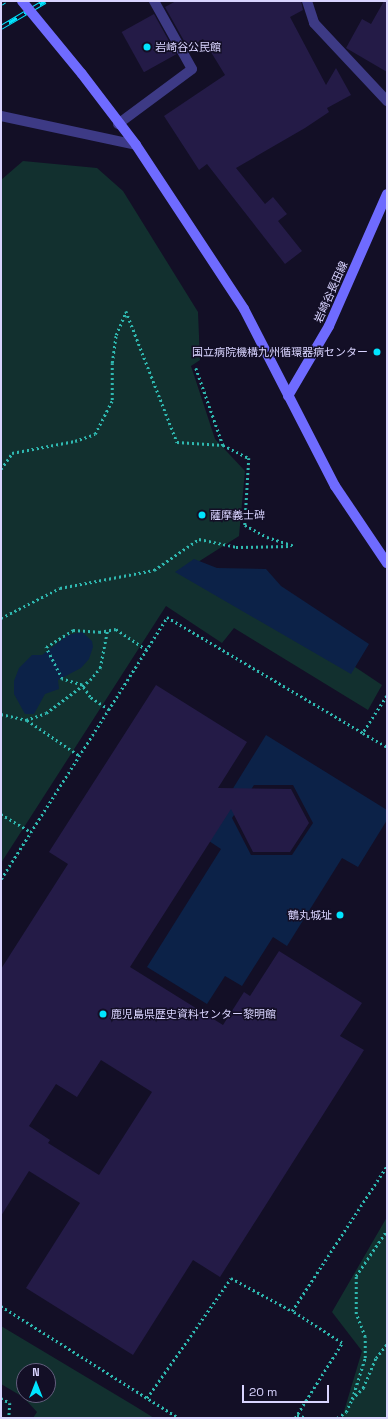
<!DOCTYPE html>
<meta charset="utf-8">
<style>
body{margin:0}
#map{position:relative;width:388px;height:1419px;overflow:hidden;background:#130f26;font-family:"Space Grotesk","Noto Sans JP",sans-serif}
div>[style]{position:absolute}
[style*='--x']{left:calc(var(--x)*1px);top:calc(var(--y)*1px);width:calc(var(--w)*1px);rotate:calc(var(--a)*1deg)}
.green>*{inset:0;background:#12302f}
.water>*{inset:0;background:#0c2248}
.building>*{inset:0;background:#241b47;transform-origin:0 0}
.path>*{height:2.5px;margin-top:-1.25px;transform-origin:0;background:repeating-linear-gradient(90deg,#2fb8b0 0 2px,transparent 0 5px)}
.street>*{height:10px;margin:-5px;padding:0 5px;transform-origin:5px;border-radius:5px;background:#3d3a85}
.secondary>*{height:10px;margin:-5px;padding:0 5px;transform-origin:5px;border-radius:5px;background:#6f6bff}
.rail>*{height:4.5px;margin-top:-2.25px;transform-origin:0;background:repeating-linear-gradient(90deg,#130f26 0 9px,#00e5ff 0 18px);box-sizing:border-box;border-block:1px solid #00e5ff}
.secondary-bridge>*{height:10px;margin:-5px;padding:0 5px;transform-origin:5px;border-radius:5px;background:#6f6bff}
.dots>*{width:11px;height:11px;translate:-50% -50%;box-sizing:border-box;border:2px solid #130f26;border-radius:50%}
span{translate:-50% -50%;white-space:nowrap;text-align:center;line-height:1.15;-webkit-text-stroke:3px #130f26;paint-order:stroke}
.poi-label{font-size:11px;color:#d9d4ff}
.left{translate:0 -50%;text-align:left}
.right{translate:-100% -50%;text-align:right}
.street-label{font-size:11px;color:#d9d4ff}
.frame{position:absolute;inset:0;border:2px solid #d9d4ff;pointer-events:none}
.north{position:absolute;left:16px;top:1363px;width:40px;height:40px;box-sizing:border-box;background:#130f26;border:1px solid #625e7d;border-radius:50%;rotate:0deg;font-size:11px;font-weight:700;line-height:16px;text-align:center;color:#d9d4ff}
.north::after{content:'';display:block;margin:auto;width:14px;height:18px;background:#00e5ff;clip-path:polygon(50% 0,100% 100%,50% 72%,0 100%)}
.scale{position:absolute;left:242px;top:1385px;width:87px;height:18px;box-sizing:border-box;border:2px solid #d9d4ff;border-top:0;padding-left:5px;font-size:12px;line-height:14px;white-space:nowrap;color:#d9d4ff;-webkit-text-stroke:3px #130f26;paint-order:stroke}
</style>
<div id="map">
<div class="green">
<div style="clip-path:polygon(23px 161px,97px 168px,123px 191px,198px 312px,200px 360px,191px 366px,215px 439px,245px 471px,239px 536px,198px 562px,382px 685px,368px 710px,234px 628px,222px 643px,166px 606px,1px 863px,1px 180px)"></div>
<div style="clip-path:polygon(387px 1217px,387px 1418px,342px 1418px,362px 1351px,332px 1312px)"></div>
<div style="clip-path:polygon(evenodd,1px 1326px,133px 1405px,154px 1418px,33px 1418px,37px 1412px,23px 1397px,1px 1384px,1px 1326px,24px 1371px,48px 1371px,48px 1395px,24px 1395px,24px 1371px)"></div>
</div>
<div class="water">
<div style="clip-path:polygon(194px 559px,217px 568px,266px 569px,281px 586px,369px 644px,351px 674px,175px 572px)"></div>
<div style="clip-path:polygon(82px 632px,92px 641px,93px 647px,89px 659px,81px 668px,58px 680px,59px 689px,45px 694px,34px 714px,25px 714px,14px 694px,14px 681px,19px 668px,32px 655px,42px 655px,68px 635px)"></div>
<div style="clip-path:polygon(evenodd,266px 735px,387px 810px,387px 820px,358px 867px,342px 858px,287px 946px,273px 937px,242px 986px,225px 976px,207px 1004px,147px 967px,221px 849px,203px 837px,266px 735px,254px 785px,293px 785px,313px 823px,292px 855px,251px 855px,232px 818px,254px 785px)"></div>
</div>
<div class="building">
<div style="clip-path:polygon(176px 1px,301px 1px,303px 10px,290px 17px,326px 85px,336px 68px,351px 95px,327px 108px,329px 112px,305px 128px,236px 168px,265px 204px,273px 197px,287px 214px,278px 221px,302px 251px,285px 264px,207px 164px,199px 170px,164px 116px,225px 75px,203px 39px,188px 48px,165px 7px)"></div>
<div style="clip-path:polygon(384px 1px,387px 1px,387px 72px,346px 48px,362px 19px,371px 24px)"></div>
<div style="left:154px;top:14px;width:46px;height:37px;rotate:61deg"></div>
<div style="clip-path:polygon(evenodd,156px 685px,247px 742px,218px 788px,291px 789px,309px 823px,290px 852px,253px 852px,231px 809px,130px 967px,223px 1025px,244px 992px,250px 996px,279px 951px,362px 1003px,340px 1036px,364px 1050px,220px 1277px,193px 1260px,133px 1355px,26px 1288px,80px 1203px,29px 1171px,1px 1216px,1px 969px,68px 864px,49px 852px,156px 685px,101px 1060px,152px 1092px,99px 1175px,48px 1143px,50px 1140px,29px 1126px,56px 1084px,77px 1097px,101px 1060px)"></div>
</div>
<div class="path">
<div style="--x:126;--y:311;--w:141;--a:68.7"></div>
<div style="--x:177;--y:442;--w:46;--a:3.7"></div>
<div style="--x:223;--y:445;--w:29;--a:27"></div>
<div style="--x:249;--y:458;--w:67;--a:93.4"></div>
<div style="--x:245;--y:525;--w:25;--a:29"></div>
<div style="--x:267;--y:537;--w:28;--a:18"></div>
<div style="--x:196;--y:368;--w:82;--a:70.7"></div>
<div style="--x:1;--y:469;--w:19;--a:-55"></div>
<div style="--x:12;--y:453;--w:64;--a:-10.8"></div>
<div style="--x:75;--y:441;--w:21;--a:-19"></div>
<div style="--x:95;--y:434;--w:38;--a:-63"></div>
<div style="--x:112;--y:400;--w:37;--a:-90"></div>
<div style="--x:112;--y:363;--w:28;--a:-82"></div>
<div style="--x:116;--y:335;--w:25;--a:-67"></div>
<div style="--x:1;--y:618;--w:66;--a:-27"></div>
<div style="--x:60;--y:588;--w:96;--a:-10.8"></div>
<div style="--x:154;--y:570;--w:55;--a:-34.6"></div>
<div style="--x:199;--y:539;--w:38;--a:12"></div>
<div style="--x:236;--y:547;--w:55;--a:-1"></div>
<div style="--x:387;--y:696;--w:44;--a:123"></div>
<div style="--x:363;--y:733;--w:28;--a:30"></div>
<div style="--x:109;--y:710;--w:23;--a:-146"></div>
<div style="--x:90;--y:697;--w:14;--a:-124"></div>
<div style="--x:82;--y:685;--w:21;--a:-163"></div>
<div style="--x:62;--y:679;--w:36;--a:-117"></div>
<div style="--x:46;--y:647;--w:32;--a:-32"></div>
<div style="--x:73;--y:630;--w:26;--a:4"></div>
<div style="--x:99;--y:632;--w:17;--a:-10"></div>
<div style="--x:116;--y:629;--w:37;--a:34"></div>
<div style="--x:1;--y:714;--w:26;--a:13"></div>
<div style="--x:26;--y:720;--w:21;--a:-19"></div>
<div style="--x:46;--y:713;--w:55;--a:-36.9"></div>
<div style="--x:90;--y:680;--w:16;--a:-50"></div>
<div style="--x:100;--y:668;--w:38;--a:-79"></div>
<div style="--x:27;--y:720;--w:64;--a:34.2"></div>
<div style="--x:1;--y:814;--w:35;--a:31"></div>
<div style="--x:1;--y:879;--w:310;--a:-57.6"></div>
<div style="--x:167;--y:617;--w:228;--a:30.6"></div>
<div style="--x:1;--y:1306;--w:210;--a:32.2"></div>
<div style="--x:1;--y:1398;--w:10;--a:29"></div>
<div style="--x:10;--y:1403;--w:15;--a:94"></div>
<div style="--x:147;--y:1398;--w:146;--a:-55"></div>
<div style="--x:231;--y:1278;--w:69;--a:28.4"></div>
<div style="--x:352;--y:1399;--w:43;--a:-72.4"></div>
<div style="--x:365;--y:1358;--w:21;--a:-90"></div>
<div style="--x:365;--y:1337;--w:25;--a:-111"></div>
<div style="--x:356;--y:1314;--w:38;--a:-90"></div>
<div style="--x:356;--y:1276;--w:55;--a:-56"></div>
<div style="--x:297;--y:1415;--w:10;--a:17"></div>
<div style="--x:295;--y:1418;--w:89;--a:-57.9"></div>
<div style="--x:342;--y:1343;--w:59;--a:-147.4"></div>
<div style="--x:292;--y:1311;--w:173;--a:-56.8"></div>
<div style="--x:337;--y:1418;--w:11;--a:-34"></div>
<div style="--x:346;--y:1412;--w:14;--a:-65"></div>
<div style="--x:352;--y:1399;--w:16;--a:-45"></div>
<div style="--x:363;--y:1388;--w:33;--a:-67"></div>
<div style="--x:376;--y:1358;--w:18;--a:-52"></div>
</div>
<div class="street">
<div style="--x:307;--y:1;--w:23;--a:72"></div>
<div style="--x:314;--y:23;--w:107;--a:46.9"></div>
<div style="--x:1;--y:116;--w:138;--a:12.1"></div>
<div style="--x:118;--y:124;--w:92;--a:-36.6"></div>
<div style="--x:192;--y:69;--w:78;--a:-119.2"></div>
</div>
<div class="secondary">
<div style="--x:82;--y:74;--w:89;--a:52.7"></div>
<div style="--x:136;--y:145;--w:196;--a:56.6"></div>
<div style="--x:244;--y:309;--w:199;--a:62.8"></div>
<div style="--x:335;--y:486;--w:93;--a:56"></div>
<div style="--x:288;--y:396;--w:81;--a:-59.6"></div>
<div style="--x:329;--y:326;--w:144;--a:-66.3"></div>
</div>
<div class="rail">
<div style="--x:1;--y:3;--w:4;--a:-34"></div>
<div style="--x:1;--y:27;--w:51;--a:-30.6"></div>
</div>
<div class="secondary-bridge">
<div style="--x:22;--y:1;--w:94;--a:50.6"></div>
</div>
<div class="dots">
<div style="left:147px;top:47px;background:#00e5ff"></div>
<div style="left:377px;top:352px;background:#00e5ff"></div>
<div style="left:202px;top:515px;background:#00e5ff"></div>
<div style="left:340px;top:915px;background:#00e5ff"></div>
<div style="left:103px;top:1014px;background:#00e5ff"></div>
</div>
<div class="poi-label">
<span class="left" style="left:155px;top:47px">岩崎谷公民館</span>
<span class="right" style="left:368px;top:352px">国立病院機構九州循環器病センター</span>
<span class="left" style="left:210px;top:515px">薩摩義士碑</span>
<span class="right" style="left:332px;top:915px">鶴丸城址</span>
<span class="left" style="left:111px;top:1014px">鹿児島県歴史資料センター黎明館</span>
</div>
<div class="street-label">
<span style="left:331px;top:292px;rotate:-66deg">岩崎谷長田線</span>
</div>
<div class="frame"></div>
<div class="north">N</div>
<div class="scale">20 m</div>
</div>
